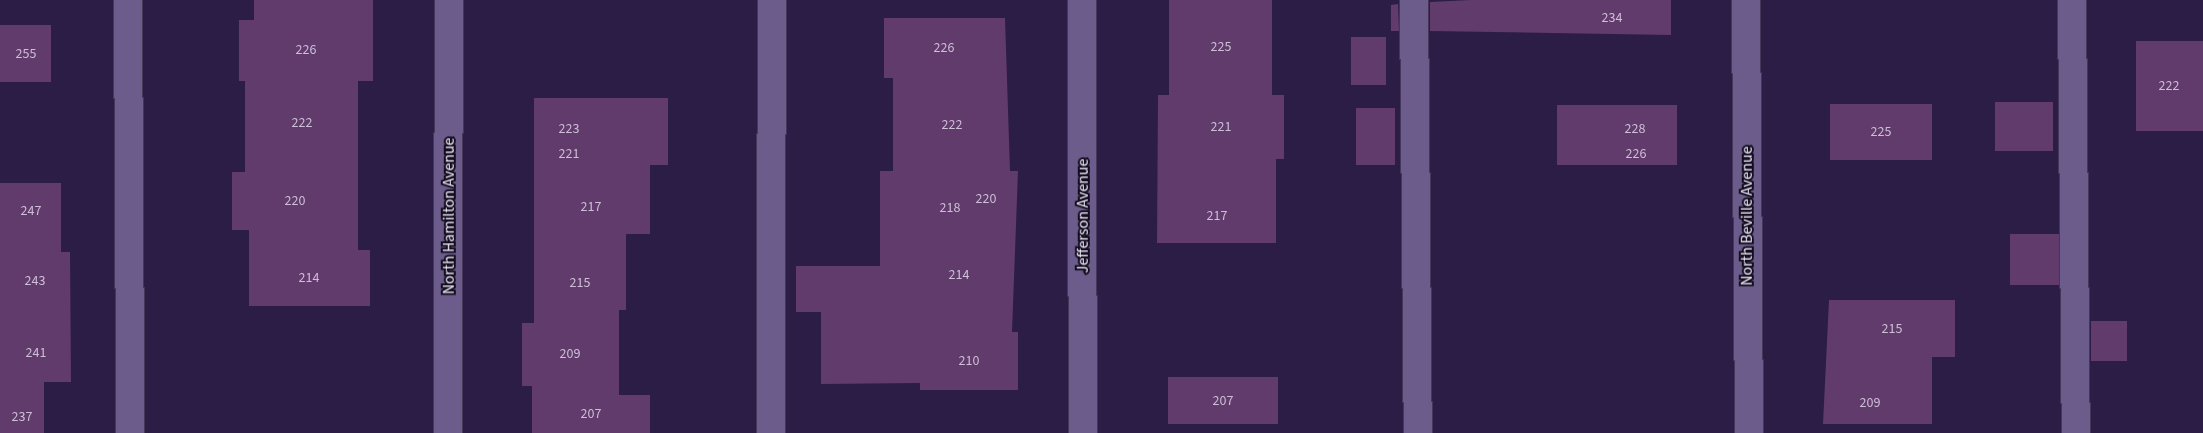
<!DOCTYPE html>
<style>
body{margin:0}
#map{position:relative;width:2203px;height:433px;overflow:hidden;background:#2c1d46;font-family:"Source Sans 3",sans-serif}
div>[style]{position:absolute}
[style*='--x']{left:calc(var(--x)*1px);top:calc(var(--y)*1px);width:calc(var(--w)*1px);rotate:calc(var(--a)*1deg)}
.building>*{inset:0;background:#613b6b;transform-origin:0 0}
.roads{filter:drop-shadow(1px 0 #453759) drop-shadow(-1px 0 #453759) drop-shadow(0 1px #453759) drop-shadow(0 -1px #453759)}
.minor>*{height:28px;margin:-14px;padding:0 14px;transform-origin:14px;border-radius:14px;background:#6c5c8b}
span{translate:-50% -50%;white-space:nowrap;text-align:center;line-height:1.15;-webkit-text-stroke:4px #120c1e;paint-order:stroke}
.number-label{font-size:14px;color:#ccbfd7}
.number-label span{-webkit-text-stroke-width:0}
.street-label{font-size:16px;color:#f0ebfb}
</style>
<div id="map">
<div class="building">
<div style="clip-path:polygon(254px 0,373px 0,373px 81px,358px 81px,358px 250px,370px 250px,370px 306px,249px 306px,249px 230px,232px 230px,232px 172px,245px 172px,245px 81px,239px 81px,239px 20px,254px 20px)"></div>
<div style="clip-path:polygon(1169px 0,1272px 0,1272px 95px,1284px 95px,1284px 159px,1276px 159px,1276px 243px,1157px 243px,1158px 95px,1169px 95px)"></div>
<div style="clip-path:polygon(1471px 0,1671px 0,1671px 35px,1430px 31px,1430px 2px)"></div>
<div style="clip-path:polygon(1398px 4px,1399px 31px,1391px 31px,1391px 5px)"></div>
<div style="clip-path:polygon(884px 18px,1005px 18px,1010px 171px,1018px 171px,1012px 332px,1018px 332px,1018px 390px,920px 390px,920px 383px,821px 384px,821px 312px,796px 312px,796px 266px,880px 266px,880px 171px,893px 171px,893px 78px,884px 78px)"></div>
<div style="left:0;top:25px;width:51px;height:57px"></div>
<div style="left:1351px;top:37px;width:35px;height:48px"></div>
<div style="left:2136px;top:41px;width:67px;height:90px"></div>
<div style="clip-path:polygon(534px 98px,668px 98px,668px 165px,650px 165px,650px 234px,626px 234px,626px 310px,619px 310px,619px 395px,650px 395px,650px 433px,532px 433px,532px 386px,522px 386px,522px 323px,534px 323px)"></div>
<div style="left:1995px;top:102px;width:58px;height:49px"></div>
<div style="left:1830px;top:104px;width:102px;height:56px"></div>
<div style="left:1557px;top:105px;width:120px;height:60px"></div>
<div style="left:1356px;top:108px;width:39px;height:57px"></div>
<div style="clip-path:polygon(0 183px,61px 183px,61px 252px,70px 252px,71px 382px,44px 382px,44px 433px,0 433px)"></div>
<div style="left:2010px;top:234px;width:49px;height:51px"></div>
<div style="clip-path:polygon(1829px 300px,1955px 300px,1955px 357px,1932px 357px,1932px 424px,1823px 424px)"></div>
<div style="left:2091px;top:321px;width:36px;height:40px"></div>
<div style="left:1168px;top:377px;width:110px;height:47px"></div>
</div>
<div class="roads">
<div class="minor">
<div style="--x:128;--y:0;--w:433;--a:89.7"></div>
<div style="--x:1082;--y:0;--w:433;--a:89.9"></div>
<div style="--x:1414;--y:0;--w:433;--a:89.5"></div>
<div style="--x:1746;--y:0;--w:433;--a:89.6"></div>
<div style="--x:2072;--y:0;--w:433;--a:89.5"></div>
<div style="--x:448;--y:433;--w:433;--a:-89.9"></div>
<div style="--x:771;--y:433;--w:433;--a:-89.9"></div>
</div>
</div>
<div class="number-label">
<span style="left:1612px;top:18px">234</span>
<span style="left:1221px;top:47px">225</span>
<span style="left:944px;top:48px">226</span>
<span style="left:306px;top:50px">226</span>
<span style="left:26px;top:54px">255</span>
<span style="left:2169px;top:86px">222</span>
<span style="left:302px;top:123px">222</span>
<span style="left:952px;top:125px">222</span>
<span style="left:1221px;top:127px">221</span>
<span style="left:569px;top:129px">223</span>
<span style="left:1635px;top:129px">228</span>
<span style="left:1881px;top:132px">225</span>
<span style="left:569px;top:154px">221</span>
<span style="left:1636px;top:154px">226</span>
<span style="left:986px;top:199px">220</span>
<span style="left:295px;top:201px">220</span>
<span style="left:591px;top:207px">217</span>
<span style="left:950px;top:208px">218</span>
<span style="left:31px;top:211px">247</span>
<span style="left:1217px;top:216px">217</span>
<span style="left:959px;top:275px">214</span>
<span style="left:309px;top:278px">214</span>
<span style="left:35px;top:281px">243</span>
<span style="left:580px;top:283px">215</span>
<span style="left:1892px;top:329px">215</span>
<span style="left:36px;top:353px">241</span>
<span style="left:570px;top:354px">209</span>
<span style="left:969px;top:361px">210</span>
<span style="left:1223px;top:401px">207</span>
<span style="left:1870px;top:403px">209</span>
<span style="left:591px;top:414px">207</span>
<span style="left:22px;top:417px">237</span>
</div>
<div class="street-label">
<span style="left:449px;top:216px;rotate:-90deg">North Hamilton Avenue</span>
<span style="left:1083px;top:216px;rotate:-90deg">Jefferson Avenue</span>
<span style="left:1747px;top:216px;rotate:-90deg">North Beville Avenue</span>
</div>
</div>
